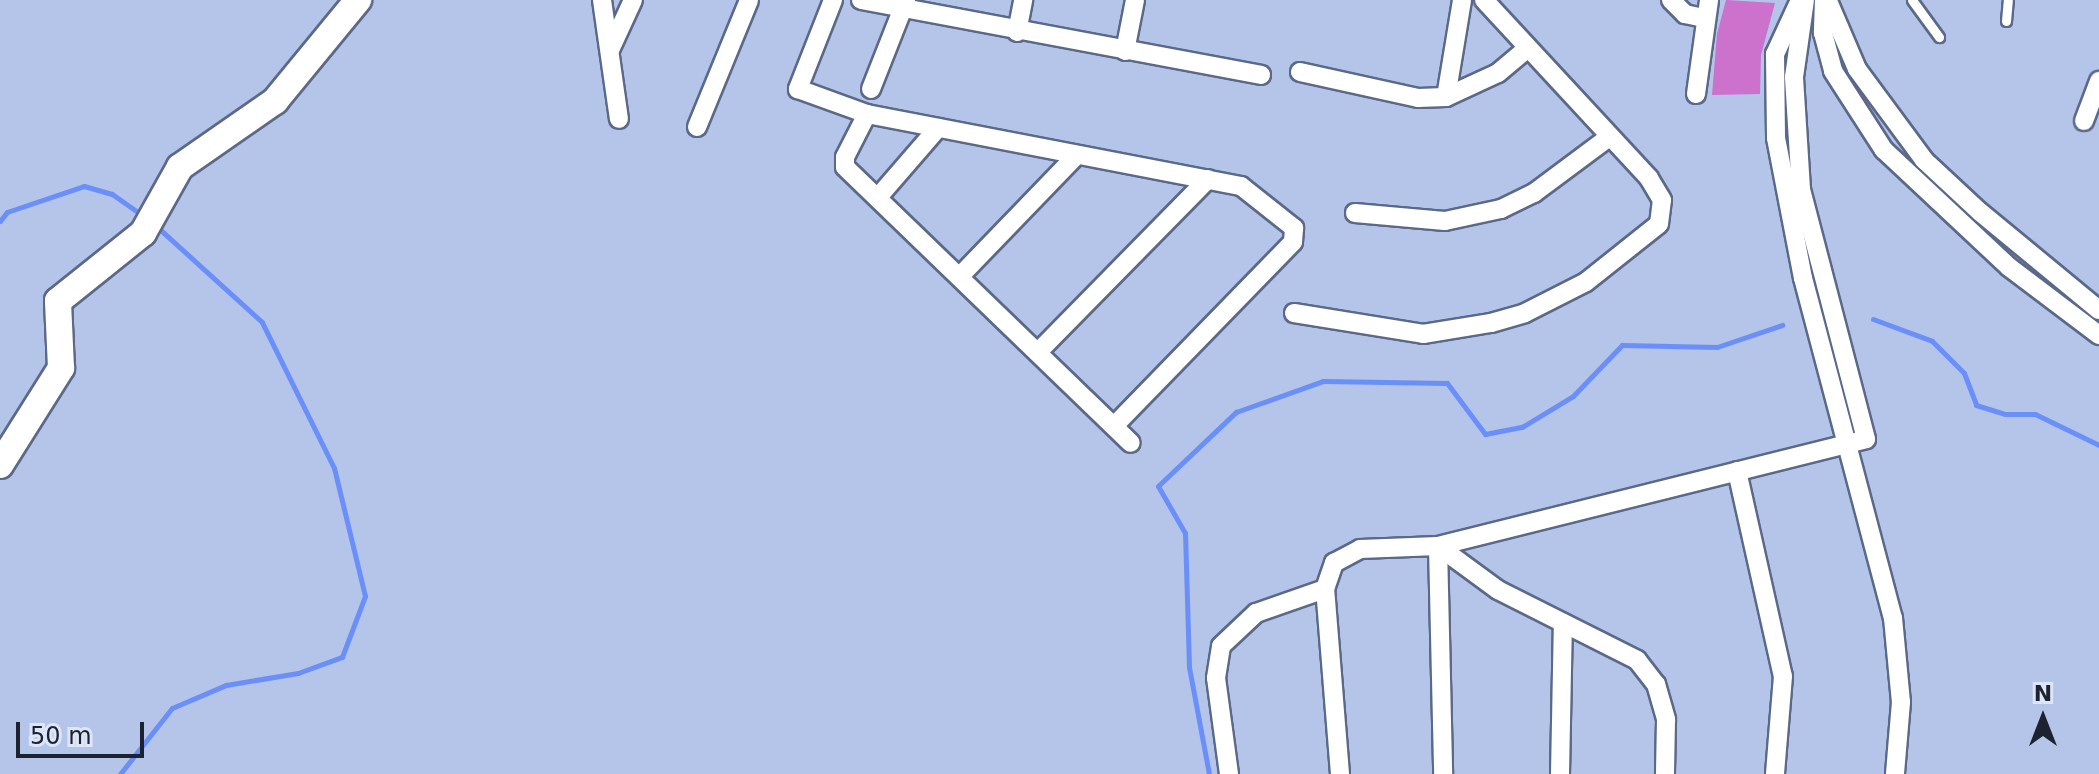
<!DOCTYPE html>
<style>
body{margin:0}
#map{position:relative;width:2099px;height:774px;overflow:hidden;background:#b5c4e9;font-family:"DejaVu Sans",sans-serif}
div>[style]{position:absolute}
[style*='--x']{left:calc(var(--x)*1px);top:calc(var(--y)*1px);width:calc(var(--w)*1px);rotate:calc(var(--a)*1deg)}
.stream>*{height:5px;margin:-2.5px;padding:0 2.5px;transform-origin:2.5px;border-radius:2.5px;background:#6a8ff9}
.building>*{inset:0;background:#cc71cc}
.roads{filter:drop-shadow(2px 0 #5b6989) drop-shadow(-2px 0 #5b6989) drop-shadow(0 2px #5b6989) drop-shadow(0 -2px #5b6989)}
.lane>*{height:9px;margin:-4.5px;padding:0 4.5px;transform-origin:4.5px;border-radius:4.5px;background:#fff}
.street>*{height:18px;margin:-9px;padding:0 9px;transform-origin:9px;border-radius:9px;background:#fff}
.secondary>*{height:26px;margin:-13px;padding:0 13px;transform-origin:13px;border-radius:13px;background:#fff}
span{translate:-50% -50%;white-space:nowrap;text-align:center;line-height:1.15;-webkit-text-stroke:6px #dde5f8;paint-order:stroke}
.north{position:absolute;left:2003px;top:678px;width:80px;height:80px;-webkit-text-stroke:6px #dde5f8;paint-order:stroke;rotate:0deg;font-size:22px;font-weight:700;line-height:32px;text-align:center;color:#1c222f}
.north::after{content:'';display:block;margin:auto;width:28px;height:36px;background:#1c222f;clip-path:polygon(50% 0,100% 100%,50% 72%,0 100%)}
.scale{position:absolute;left:16px;top:722px;width:128px;height:36px;box-sizing:border-box;border:4px solid #1c222f;border-top:0;padding-left:10px;font-size:24px;line-height:28px;white-space:nowrap;color:#1c222f;-webkit-text-stroke:6px #dde5f8;paint-order:stroke}
</style>
<div id="map">
<div class="stream">
<div style="--x:0;--y:221;--w:11;--a:-52"></div>
<div style="--x:7;--y:212;--w:81;--a:-18.7"></div>
<div style="--x:84;--y:186;--w:29;--a:16"></div>
<div style="--x:112;--y:194;--w:37;--a:35"></div>
<div style="--x:1873;--y:319;--w:63;--a:20.4"></div>
<div style="--x:1932;--y:341;--w:45;--a:45"></div>
<div style="--x:1964;--y:373;--w:34;--a:69"></div>
<div style="--x:1976;--y:405;--w:30;--a:17"></div>
<div style="--x:2005;--y:414;--w:30;--a:0"></div>
<div style="--x:2035;--y:414;--w:71;--a:25.8"></div>
<div style="--x:120;--y:774;--w:84;--a:-51.8"></div>
<div style="--x:172;--y:708;--w:59;--a:-23.1"></div>
<div style="--x:226;--y:685;--w:73;--a:-9.5"></div>
<div style="--x:298;--y:673;--w:47;--a:-20"></div>
<div style="--x:342;--y:657;--w:65;--a:-69.3"></div>
<div style="--x:365;--y:596;--w:132;--a:-103.6"></div>
<div style="--x:334;--y:468;--w:163;--a:-116.3"></div>
<div style="--x:262;--y:322;--w:143;--a:-137.8"></div>
<div style="--x:1209;--y:774;--w:109;--a:-100.6"></div>
<div style="--x:1189;--y:667;--w:134;--a:-91.7"></div>
<div style="--x:1185;--y:533;--w:54;--a:-119.9"></div>
<div style="--x:1158;--y:486;--w:108;--a:-43.5"></div>
<div style="--x:1236;--y:412;--w:92;--a:-19.6"></div>
<div style="--x:1323;--y:381;--w:124;--a:0.9"></div>
<div style="--x:1447;--y:383;--w:64;--a:53.3"></div>
<div style="--x:1485;--y:434;--w:38;--a:-11"></div>
<div style="--x:1522;--y:427;--w:60;--a:-31.3"></div>
<div style="--x:1573;--y:396;--w:71;--a:-46.1"></div>
<div style="--x:1622;--y:345;--w:95;--a:1.2"></div>
<div style="--x:1717;--y:347;--w:69;--a:-18.7"></div>
</div>
<div class="building">
<div style="clip-path:polygon(1726px 0,1775px 3px,1761px 55px,1760px 94px,1712px 95px,1717px 34px)"></div>
</div>
<div class="roads">
<div class="lane">
<div style="--x:1912;--y:0;--w:46;--a:53.9"></div>
<div style="--x:2006;--y:21;--w:21;--a:-85"></div>
</div>
<div class="street">
<div style="--x:602;--y:0;--w:120;--a:81.9"></div>
<div style="--x:833;--y:0;--w:96;--a:111.5"></div>
<div style="--x:798;--y:89;--w:73;--a:19.9"></div>
<div style="--x:867;--y:114;--w:381;--a:10.9"></div>
<div style="--x:1241;--y:186;--w:68;--a:38.4"></div>
<div style="--x:1294;--y:228;--w:14;--a:94"></div>
<div style="--x:1293;--y:242;--w:255;--a:134.2"></div>
<div style="--x:861;--y:0;--w:407;--a:10.6"></div>
<div style="--x:1671;--y:0;--w:20;--a:45"></div>
<div style="--x:1685;--y:14;--w:19;--a:12"></div>
<div style="--x:1800;--y:0;--w:60;--a:114.8"></div>
<div style="--x:1775;--y:54;--w:84;--a:89.3"></div>
<div style="--x:1776;--y:138;--w:143;--a:79.1"></div>
<div style="--x:1803;--y:278;--w:352;--a:75.2"></div>
<div style="--x:1893;--y:618;--w:84;--a:84.6"></div>
<div style="--x:1901;--y:702;--w:72;--a:94.8"></div>
<div style="--x:1824;--y:0;--w:33;--a:92"></div>
<div style="--x:1823;--y:33;--w:39;--a:75"></div>
<div style="--x:1833;--y:71;--w:94;--a:57.2"></div>
<div style="--x:1884;--y:150;--w:171;--a:43.1"></div>
<div style="--x:2009;--y:267;--w:113;--a:37.1"></div>
<div style="--x:1828;--y:1;--w:74;--a:66.9"></div>
<div style="--x:1857;--y:69;--w:113;--a:53.6"></div>
<div style="--x:1924;--y:160;--w:76;--a:42.9"></div>
<div style="--x:1980;--y:212;--w:154;--a:39.5"></div>
<div style="--x:1017;--y:32;--w:33;--a:-79"></div>
<div style="--x:610;--y:50;--w:55;--a:-65.3"></div>
<div style="--x:1125;--y:51;--w:52;--a:-78.9"></div>
<div style="--x:1300;--y:72;--w:121;--a:12.4"></div>
<div style="--x:1418;--y:98;--w:28;--a:-2"></div>
<div style="--x:1446;--y:97;--w:57;--a:-24.8"></div>
<div style="--x:1498;--y:73;--w:35;--a:-40"></div>
<div style="--x:871;--y:89;--w:96;--a:-68.5"></div>
<div style="--x:1696;--y:94;--w:95;--a:-82.1"></div>
<div style="--x:1446;--y:97;--w:98;--a:-80.6"></div>
<div style="--x:867;--y:114;--w:48;--a:117.1"></div>
<div style="--x:845;--y:157;--w:10;--a:90"></div>
<div style="--x:845;--y:167;--w:397;--a:44"></div>
<div style="--x:2084;--y:121;--w:43;--a:-69.4"></div>
<div style="--x:697;--y:127;--w:137;--a:-67.7"></div>
<div style="--x:879;--y:196;--w:90;--a:-49.1"></div>
<div style="--x:1355;--y:213;--w:90;--a:5.1"></div>
<div style="--x:1445;--y:221;--w:57;--a:-12.1"></div>
<div style="--x:1501;--y:209;--w:37;--a:-26"></div>
<div style="--x:1534;--y:193;--w:94;--a:-36.7"></div>
<div style="--x:961;--y:275;--w:167;--a:-46"></div>
<div style="--x:1294;--y:313;--w:131;--a:9.2"></div>
<div style="--x:1423;--y:334;--w:69;--a:-9.2"></div>
<div style="--x:1491;--y:323;--w:35;--a:-16"></div>
<div style="--x:1525;--y:313;--w:68;--a:-26.9"></div>
<div style="--x:1586;--y:282;--w:93;--a:-38.5"></div>
<div style="--x:1659;--y:224;--w:24;--a:-83"></div>
<div style="--x:1662;--y:200;--w:26;--a:-121"></div>
<div style="--x:1649;--y:178;--w:243;--a:-132.8"></div>
<div style="--x:1039;--y:351;--w:241;--a:-45.5"></div>
<div style="--x:1737;--y:471;--w:210;--a:77.4"></div>
<div style="--x:1783;--y:676;--w:98;--a:94.7"></div>
<div style="--x:1438;--y:546;--w:74;--a:36.3"></div>
<div style="--x:1498;--y:590;--w:156;--a:26.7"></div>
<div style="--x:1637;--y:660;--w:31;--a:52"></div>
<div style="--x:1656;--y:684;--w:37;--a:74"></div>
<div style="--x:1666;--y:720;--w:54;--a:91.1"></div>
<div style="--x:1438;--y:546;--w:228;--a:88.7"></div>
<div style="--x:1229;--y:774;--w:97;--a:-97.7"></div>
<div style="--x:1216;--y:678;--w:32;--a:-81"></div>
<div style="--x:1221;--y:646;--w:48;--a:-43.3"></div>
<div style="--x:1256;--y:613;--w:73;--a:-19.2"></div>
<div style="--x:1340;--y:774;--w:186;--a:-94.6"></div>
<div style="--x:1325;--y:589;--w:28;--a:-71"></div>
<div style="--x:1334;--y:563;--w:30;--a:-28"></div>
<div style="--x:1360;--y:549;--w:78;--a:-2.2"></div>
<div style="--x:1438;--y:546;--w:441;--a:-14"></div>
<div style="--x:1866;--y:439;--w:258;--a:-104.6"></div>
<div style="--x:1801;--y:189;--w:112;--a:-93.6"></div>
<div style="--x:1794;--y:77;--w:78;--a:-81.9"></div>
<div style="--x:1560;--y:774;--w:151;--a:-88.9"></div>
</div>
<div class="secondary">
<div style="--x:0;--y:465;--w:115;--a:-57.8"></div>
<div style="--x:61;--y:368;--w:67;--a:-92.6"></div>
<div style="--x:58;--y:301;--w:109;--a:-38.7"></div>
<div style="--x:143;--y:233;--w:76;--a:-60.7"></div>
<div style="--x:180;--y:167;--w:116;--a:-34.8"></div>
<div style="--x:275;--y:101;--w:131;--a:-50.6"></div>
</div>
</div>
<div class="north">N</div>
<div class="scale">50 m</div>
</div>
